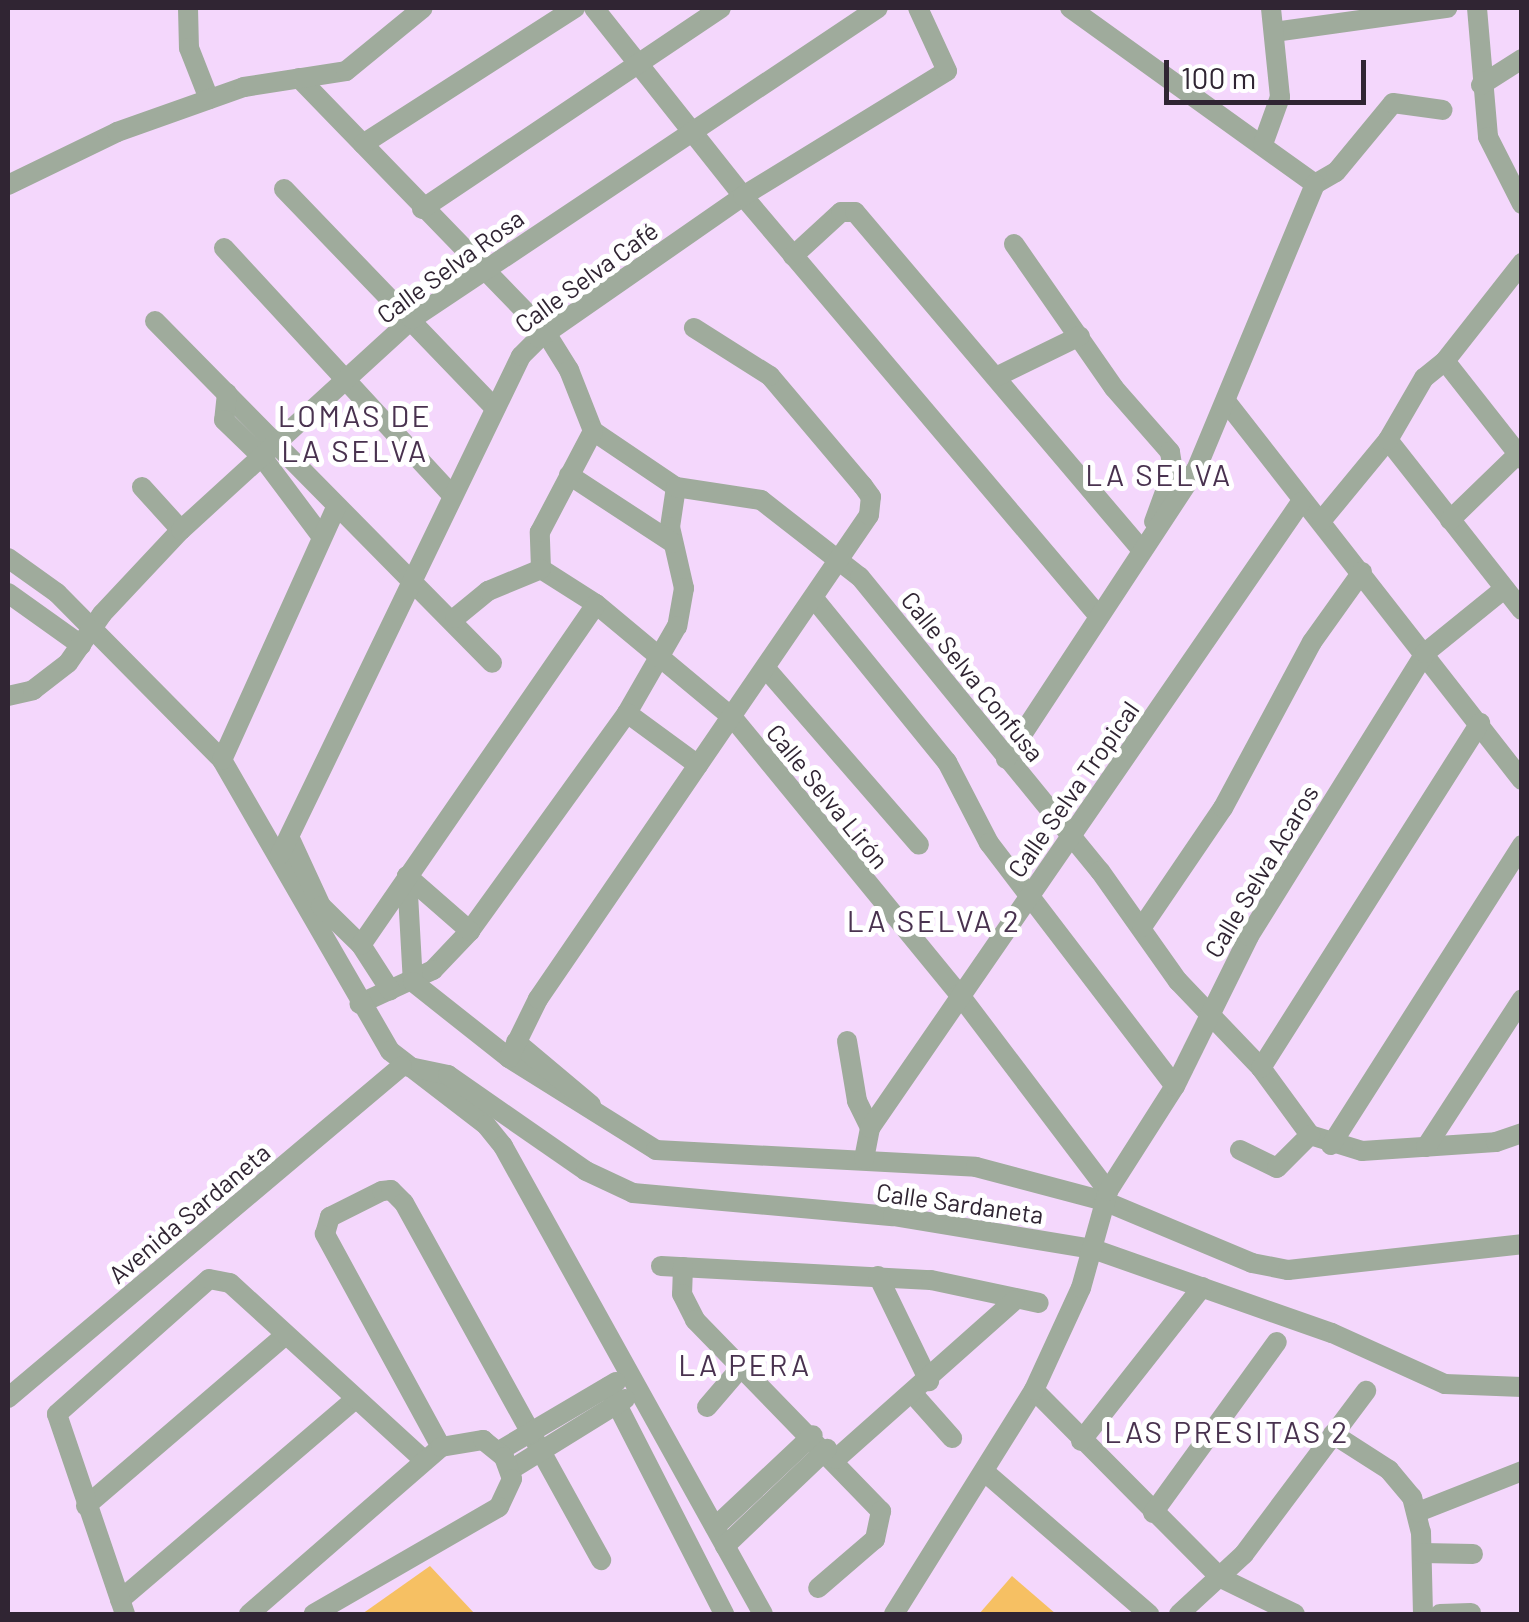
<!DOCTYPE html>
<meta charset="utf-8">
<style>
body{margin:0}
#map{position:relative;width:1529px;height:1622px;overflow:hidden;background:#f4d7fc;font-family:Barlow,sans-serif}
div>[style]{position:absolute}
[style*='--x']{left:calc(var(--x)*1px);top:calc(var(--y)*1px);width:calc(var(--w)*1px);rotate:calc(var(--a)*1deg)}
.green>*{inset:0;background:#f6c063}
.minor>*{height:20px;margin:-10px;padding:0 10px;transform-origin:10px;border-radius:10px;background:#9fab9c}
span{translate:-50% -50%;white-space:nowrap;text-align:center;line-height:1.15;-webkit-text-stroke:10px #fff;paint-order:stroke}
.street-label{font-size:25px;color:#302533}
.quarter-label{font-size:30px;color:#49324f;letter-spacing:2.5px}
.frame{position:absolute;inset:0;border:10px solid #302533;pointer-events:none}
.scale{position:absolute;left:1164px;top:60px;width:202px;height:45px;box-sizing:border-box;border:5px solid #302533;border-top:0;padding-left:12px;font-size:30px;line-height:35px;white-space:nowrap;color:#302533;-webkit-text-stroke:8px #fff;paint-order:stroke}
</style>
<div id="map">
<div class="green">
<div style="clip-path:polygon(430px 1566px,475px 1614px,362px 1614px)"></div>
<div style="clip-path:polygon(1012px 1576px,1056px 1614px,979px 1614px)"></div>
</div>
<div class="minor">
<div style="--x:188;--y:8;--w:40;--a:88.6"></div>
<div style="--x:189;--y:48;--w:55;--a:68.6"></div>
<div style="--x:594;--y:8;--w:240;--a:51.6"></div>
<div style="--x:743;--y:196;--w:548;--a:49.74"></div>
<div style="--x:1070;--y:8;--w:302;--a:35.7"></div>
<div style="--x:1477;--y:8;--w:129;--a:85.1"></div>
<div style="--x:1488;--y:137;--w:75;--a:63.1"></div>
<div style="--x:1274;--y:32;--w:175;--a:-7.9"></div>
<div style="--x:299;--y:78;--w:355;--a:45.9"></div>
<div style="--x:546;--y:333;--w:44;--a:58.1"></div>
<div style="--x:569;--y:370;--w:66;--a:68.5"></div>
<div style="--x:593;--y:431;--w:100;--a:34"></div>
<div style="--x:676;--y:487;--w:40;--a:98.5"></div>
<div style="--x:670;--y:527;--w:63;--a:77.1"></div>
<div style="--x:684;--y:588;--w:39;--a:100"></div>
<div style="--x:677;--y:626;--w:100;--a:119.9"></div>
<div style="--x:627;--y:713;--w:269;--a:125.8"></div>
<div style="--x:470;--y:931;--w:54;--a:133.5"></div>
<div style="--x:433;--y:970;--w:81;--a:155.3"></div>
<div style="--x:1481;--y:85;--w:49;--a:-32.4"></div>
<div style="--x:363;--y:144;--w:252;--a:-32.7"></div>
<div style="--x:1263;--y:144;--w:50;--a:-70.1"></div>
<div style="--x:1280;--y:97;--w:89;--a:-95.8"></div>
<div style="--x:1315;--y:184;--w:24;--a:-30"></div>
<div style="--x:1336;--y:172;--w:89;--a:-50.4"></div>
<div style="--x:1393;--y:103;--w:50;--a:8"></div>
<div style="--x:8;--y:185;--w:121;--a:-25.9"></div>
<div style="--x:117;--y:132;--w:135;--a:-19.5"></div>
<div style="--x:244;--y:87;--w:103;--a:-8.9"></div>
<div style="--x:346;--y:71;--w:99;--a:-39.3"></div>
<div style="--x:284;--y:189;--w:303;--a:46.1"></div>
<div style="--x:422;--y:209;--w:360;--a:-33.9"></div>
<div style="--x:1014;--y:244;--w:175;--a:55.2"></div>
<div style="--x:1114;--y:388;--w:85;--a:48.8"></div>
<div style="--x:1170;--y:452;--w:18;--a:81"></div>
<div style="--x:1173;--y:470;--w:55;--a:110.1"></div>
<div style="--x:224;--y:248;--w:333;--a:47.3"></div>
<div style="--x:793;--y:256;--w:65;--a:-42.5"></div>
<div style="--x:841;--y:212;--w:14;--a:0"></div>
<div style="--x:855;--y:212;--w:439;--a:49.7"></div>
<div style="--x:155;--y:321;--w:480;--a:45.4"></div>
<div style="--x:1445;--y:361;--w:125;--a:51.8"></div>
<div style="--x:998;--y:376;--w:91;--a:-26"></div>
<div style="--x:227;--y:393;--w:27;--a:96"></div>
<div style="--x:224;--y:420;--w:53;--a:44.2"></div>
<div style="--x:262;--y:457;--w:99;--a:53.2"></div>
<div style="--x:1228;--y:404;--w:477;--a:52"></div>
<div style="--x:1388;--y:440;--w:216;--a:51.8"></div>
<div style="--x:569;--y:475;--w:124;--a:33.2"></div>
<div style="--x:142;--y:487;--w:58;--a:47.8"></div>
<div style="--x:676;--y:487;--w:86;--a:8.7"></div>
<div style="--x:761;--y:500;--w:125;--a:37.9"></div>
<div style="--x:860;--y:577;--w:380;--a:50.8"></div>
<div style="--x:1100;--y:871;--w:135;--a:54.7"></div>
<div style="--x:1178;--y:981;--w:120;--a:46.3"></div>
<div style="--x:1261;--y:1068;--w:83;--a:53.8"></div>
<div style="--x:1310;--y:1135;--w:54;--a:17.1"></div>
<div style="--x:1362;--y:1151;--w:134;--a:-3.8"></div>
<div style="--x:1496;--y:1142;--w:28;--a:-19"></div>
<div style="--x:1322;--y:520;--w:104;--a:-50.5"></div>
<div style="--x:1388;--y:440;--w:72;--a:-59.9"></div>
<div style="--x:1424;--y:378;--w:27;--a:-39"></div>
<div style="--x:1445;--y:361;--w:125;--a:-51.8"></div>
<div style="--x:1450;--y:520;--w:95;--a:-44.1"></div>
<div style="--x:8;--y:558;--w:60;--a:35.5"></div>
<div style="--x:57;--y:593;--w:235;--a:45.3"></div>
<div style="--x:222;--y:760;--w:336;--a:60"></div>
<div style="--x:390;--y:1051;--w:121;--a:37.6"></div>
<div style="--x:486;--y:1125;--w:27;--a:51"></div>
<div style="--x:503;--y:1146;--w:535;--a:60.95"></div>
<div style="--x:541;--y:569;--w:65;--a:32.5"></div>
<div style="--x:596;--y:604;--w:178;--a:39.8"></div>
<div style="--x:733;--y:718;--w:357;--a:50.7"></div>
<div style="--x:959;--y:994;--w:247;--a:52.9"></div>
<div style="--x:541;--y:569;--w:37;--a:-92"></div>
<div style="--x:540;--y:532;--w:114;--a:-62.3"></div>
<div style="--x:8;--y:593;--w:90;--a:35.5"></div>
<div style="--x:816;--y:601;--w:208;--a:50.9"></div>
<div style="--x:947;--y:762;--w:91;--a:62.6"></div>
<div style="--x:989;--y:843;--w:306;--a:52.6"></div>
<div style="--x:455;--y:618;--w:43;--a:-39.3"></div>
<div style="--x:488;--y:591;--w:57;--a:-22.5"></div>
<div style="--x:768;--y:671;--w:230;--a:49"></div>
<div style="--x:8;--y:696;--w:26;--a:-13"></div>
<div style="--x:33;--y:690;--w:44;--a:-37.6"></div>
<div style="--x:68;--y:663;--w:60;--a:-55.2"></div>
<div style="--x:102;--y:614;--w:115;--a:-46.8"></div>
<div style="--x:181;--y:530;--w:313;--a:-42.4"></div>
<div style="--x:412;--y:319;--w:560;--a:-33.72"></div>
<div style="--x:627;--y:713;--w:88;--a:36.2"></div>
<div style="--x:1006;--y:759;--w:346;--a:-56.7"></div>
<div style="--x:1196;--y:470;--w:310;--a:-67.4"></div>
<div style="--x:222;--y:760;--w:277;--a:-65.7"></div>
<div style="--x:291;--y:841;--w:72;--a:65.2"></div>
<div style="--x:321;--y:906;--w:56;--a:44.3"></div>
<div style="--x:361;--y:945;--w:54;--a:57.2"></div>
<div style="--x:280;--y:855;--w:554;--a:-64.22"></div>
<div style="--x:521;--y:356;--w:25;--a:-45"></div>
<div style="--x:539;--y:338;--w:249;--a:-34.8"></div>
<div style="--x:743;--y:196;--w:239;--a:-31.5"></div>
<div style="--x:947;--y:71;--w:69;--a:-114.7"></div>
<div style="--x:407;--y:876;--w:106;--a:86.8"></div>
<div style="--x:413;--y:982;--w:122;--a:38.4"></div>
<div style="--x:509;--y:1058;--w:173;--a:32"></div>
<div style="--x:656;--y:1150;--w:320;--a:3"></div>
<div style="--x:976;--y:1167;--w:132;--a:14.9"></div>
<div style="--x:1104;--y:1201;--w:160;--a:22.7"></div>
<div style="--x:1252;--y:1263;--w:37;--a:11"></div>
<div style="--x:1288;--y:1270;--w:235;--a:-6.3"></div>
<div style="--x:407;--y:876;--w:84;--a:41.1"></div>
<div style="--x:1142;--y:927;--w:144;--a:-55.8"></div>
<div style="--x:1223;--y:808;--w:188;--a:-61.8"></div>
<div style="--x:1312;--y:642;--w:86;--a:-54.5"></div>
<div style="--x:361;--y:945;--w:414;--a:-55.4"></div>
<div style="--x:847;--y:1041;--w:61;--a:80.5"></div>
<div style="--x:857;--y:1101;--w:30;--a:64"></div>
<div style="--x:516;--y:1042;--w:98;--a:40"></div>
<div style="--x:509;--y:1058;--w:66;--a:-63.8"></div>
<div style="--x:538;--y:999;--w:586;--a:-55.63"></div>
<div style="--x:869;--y:515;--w:18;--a:-84"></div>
<div style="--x:871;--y:497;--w:14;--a:-126"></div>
<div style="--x:863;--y:486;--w:144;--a:-130.2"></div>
<div style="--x:770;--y:376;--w:90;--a:-147.7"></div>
<div style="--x:405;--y:1066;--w:44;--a:11.8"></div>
<div style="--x:448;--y:1075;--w:168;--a:34.8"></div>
<div style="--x:586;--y:1171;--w:52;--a:25.1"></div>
<div style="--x:633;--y:1193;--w:261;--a:5.1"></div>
<div style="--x:893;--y:1216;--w:203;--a:9.4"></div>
<div style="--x:1093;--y:1249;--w:253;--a:19.4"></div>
<div style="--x:1332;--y:1333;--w:124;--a:24.3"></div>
<div style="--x:1445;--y:1384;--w:77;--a:2.2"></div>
<div style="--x:1261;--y:1068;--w:409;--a:-57.6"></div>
<div style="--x:1331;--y:1145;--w:356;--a:-57.5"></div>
<div style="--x:1426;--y:1147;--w:176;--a:-57"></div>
<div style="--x:1240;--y:1150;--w:41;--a:25.9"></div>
<div style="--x:1277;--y:1168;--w:47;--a:-45"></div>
<div style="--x:864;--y:1159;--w:32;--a:-79"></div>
<div style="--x:870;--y:1128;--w:760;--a:-55.45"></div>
<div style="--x:661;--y:1266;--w:270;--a:3"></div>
<div style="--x:931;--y:1280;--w:110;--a:12"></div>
<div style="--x:683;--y:1267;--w:27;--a:92"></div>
<div style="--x:682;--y:1294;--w:29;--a:63"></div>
<div style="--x:695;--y:1320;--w:267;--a:45.8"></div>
<div style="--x:881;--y:1511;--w:29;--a:102"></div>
<div style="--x:875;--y:1539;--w:75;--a:139.3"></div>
<div style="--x:878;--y:1276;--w:117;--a:64.1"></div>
<div style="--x:608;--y:1387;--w:255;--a:62.9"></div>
<div style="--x:1034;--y:1390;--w:265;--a:45.2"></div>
<div style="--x:1221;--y:1578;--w:82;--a:25.9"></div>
<div style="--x:913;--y:1394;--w:59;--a:48.4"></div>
<div style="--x:8;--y:1398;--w:515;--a:-40.12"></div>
<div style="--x:707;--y:1407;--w:55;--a:-49.4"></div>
<div style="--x:1333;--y:1434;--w:67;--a:32.7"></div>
<div style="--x:1389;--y:1470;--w:35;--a:50"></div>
<div style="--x:1412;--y:1497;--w:36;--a:76"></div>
<div style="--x:1421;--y:1532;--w:82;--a:88.6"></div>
<div style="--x:1081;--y:1441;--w:196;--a:-51.8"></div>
<div style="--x:441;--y:1447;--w:243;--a:-118.6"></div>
<div style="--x:325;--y:1234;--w:18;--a:-74"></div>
<div style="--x:330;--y:1217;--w:58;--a:-26.6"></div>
<div style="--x:382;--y:1191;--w:9;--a:-6"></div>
<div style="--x:391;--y:1190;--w:18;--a:45"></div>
<div style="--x:404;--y:1203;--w:408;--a:61.1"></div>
<div style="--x:499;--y:1451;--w:136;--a:-30.5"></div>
<div style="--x:836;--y:1459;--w:239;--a:-41.6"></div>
<div style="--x:512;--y:1469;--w:133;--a:-31.8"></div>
<div style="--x:986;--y:1473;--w:216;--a:40.9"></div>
<div style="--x:86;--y:1506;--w:261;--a:-40.6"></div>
<div style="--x:1418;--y:1512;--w:112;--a:-21.5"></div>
<div style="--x:1153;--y:1513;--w:211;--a:-54.1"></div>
<div style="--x:715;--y:1527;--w:134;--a:-43.2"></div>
<div style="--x:725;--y:1546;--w:141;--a:-43.6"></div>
<div style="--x:1423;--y:1553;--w:50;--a:1.1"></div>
<div style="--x:120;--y:1600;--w:306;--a:-40.5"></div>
<div style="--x:125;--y:1614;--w:211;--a:-108.8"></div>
<div style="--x:57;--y:1414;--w:203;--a:-41.6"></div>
<div style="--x:209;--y:1279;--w:21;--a:11"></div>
<div style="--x:230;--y:1283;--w:263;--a:42.4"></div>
<div style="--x:249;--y:1614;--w:254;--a:-41"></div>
<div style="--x:441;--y:1447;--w:43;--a:-9.5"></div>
<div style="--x:483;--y:1440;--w:27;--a:39"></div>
<div style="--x:504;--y:1457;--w:23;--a:70"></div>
<div style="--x:512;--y:1479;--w:31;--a:115"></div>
<div style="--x:499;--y:1507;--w:214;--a:150"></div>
<div style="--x:894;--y:1614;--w:264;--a:-58"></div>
<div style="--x:1034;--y:1390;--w:112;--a:-65.3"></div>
<div style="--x:1081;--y:1288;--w:101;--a:-74.4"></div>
<div style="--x:1108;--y:1191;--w:125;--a:-57.5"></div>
<div style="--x:1175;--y:1086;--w:167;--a:-63.7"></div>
<div style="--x:1249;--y:936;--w:333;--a:-58.1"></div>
<div style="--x:1425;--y:653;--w:102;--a:-39"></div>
<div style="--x:1179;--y:1614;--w:88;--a:-42.7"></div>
<div style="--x:1244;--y:1554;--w:204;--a:-53.2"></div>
<div style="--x:1440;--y:1614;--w:31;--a:-2"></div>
</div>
<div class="street-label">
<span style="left:450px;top:266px;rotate:-36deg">Calle Selva Rosa</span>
<span style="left:586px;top:277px;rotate:-36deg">Calle Selva Café</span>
<span style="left:973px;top:676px;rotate:51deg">Calle Selva Confusa</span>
<span style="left:1073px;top:789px;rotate:-55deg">Calle Selva Tropical</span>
<span style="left:828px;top:796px;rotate:51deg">Calle Selva Lirón</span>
<span style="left:1261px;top:871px;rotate:-59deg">Calle Selva Acaros</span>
<span style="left:960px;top:1203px;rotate:8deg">Calle Sardaneta</span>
<span style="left:189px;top:1213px;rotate:-40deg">Avenida Sardaneta</span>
</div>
<div class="quarter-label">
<span style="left:355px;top:432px">LOMAS DE<br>LA SELVA</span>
<span style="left:1159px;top:474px">LA SELVA</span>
<span style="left:934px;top:920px">LA SELVA 2</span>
<span style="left:745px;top:1364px">LA PERA</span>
<span style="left:1227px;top:1431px">LAS PRESITAS 2</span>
</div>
<div class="frame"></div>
<div class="scale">100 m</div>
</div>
